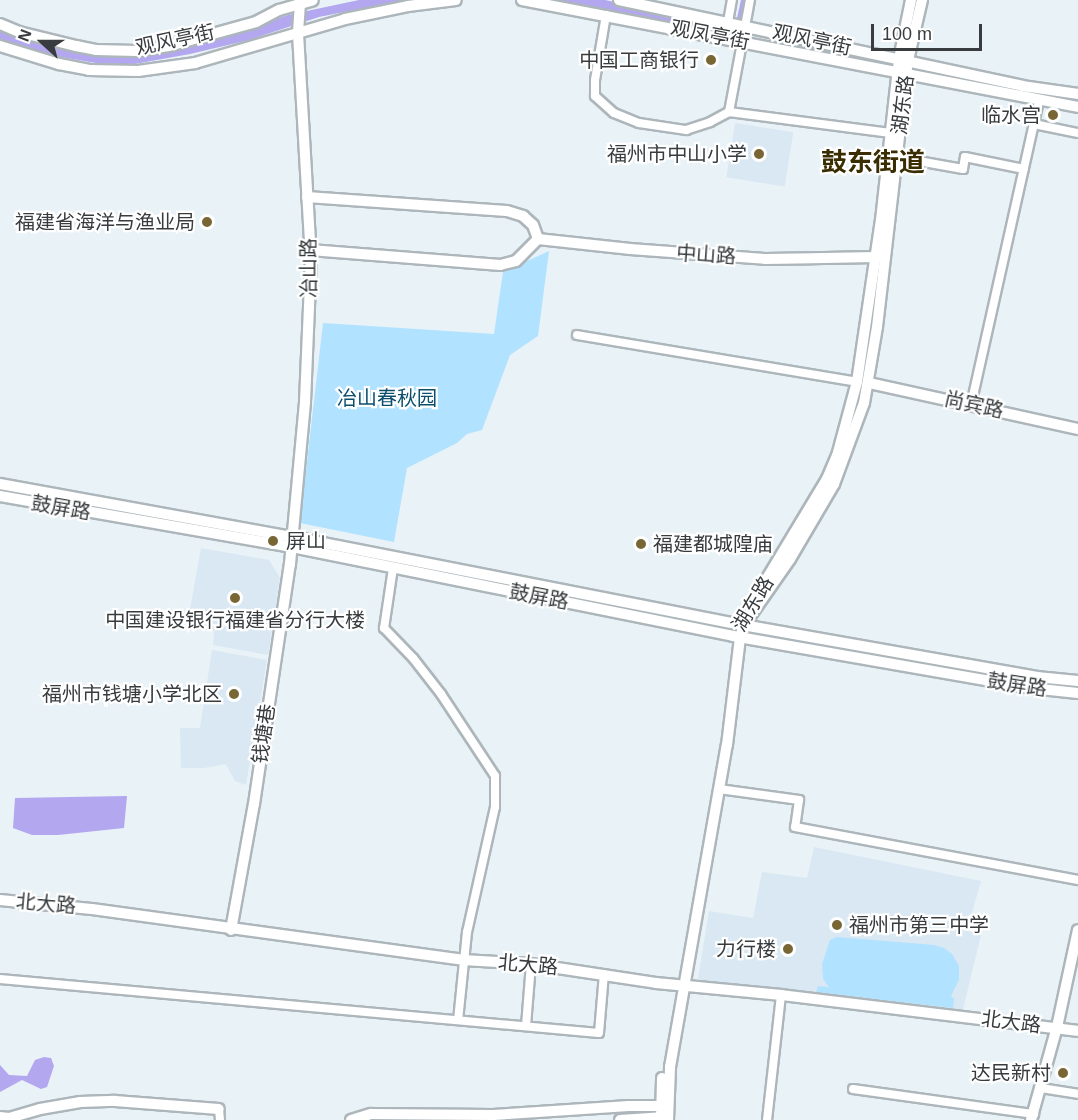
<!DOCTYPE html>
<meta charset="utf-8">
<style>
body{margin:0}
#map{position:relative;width:1078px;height:1120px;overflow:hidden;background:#e9f2f7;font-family:Helvetica,"Noto Sans SC",sans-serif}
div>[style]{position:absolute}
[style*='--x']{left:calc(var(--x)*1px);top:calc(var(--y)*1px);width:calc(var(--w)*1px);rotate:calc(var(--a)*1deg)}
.built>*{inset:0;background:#d9e8f2;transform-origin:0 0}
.green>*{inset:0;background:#b1e2ff}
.water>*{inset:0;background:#b3a7ef}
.roads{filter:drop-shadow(2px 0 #adb6bb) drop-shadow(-2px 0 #adb6bb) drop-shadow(0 2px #adb6bb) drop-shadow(0 -2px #adb6bb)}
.street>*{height:8px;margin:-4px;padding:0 4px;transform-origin:4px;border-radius:4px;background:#fff}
.secondary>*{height:10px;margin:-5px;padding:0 5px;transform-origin:5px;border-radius:5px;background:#fff}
.dots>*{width:16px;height:16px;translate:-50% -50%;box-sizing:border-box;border:3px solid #fff;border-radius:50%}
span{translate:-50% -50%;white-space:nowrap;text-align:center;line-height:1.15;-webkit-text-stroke:4.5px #fff;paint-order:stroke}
.street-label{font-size:20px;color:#383c3e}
.poi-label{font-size:20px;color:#383c3e}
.right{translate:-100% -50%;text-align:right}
.left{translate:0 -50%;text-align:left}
.park-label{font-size:20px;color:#0c4f6d}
.district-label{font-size:26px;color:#3a2d02;font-weight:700}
.north{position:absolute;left:12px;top:12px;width:60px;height:60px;-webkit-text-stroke:4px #fff;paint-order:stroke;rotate:291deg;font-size:16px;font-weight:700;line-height:24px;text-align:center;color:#383c3e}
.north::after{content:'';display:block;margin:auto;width:21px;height:27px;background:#383c3e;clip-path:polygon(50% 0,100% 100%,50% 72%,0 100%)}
.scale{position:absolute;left:871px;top:24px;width:111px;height:27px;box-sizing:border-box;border:3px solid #383c3e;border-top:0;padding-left:8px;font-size:18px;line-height:21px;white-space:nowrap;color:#383c3e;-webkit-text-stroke:4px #fff;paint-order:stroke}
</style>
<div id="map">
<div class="built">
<div style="left:735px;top:123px;width:59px;height:55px;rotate:9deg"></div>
<div style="clip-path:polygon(201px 548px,269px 560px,280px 578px,268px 655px,213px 645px,214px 631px,187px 626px)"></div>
<div style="clip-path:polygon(212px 650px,267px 660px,246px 785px,235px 781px,226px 764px,204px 768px,181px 768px,180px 728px,200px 728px)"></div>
<div style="clip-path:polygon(814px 847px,981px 881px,967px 931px,981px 935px,962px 1014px,697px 985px,709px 911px,753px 918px,762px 872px,807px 878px)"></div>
</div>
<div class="green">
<div style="clip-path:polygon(549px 251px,538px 336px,510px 355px,482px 430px,467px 434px,457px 443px,407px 468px,394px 542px,300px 523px,323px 323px,494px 334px,503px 272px)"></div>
<div style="clip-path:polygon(837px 937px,934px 945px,944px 948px,952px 954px,959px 966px,959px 980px,951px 996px,954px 999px,953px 1008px,816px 992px,818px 986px,829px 987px,823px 979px,822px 964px,830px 940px)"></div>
</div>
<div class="water">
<div style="clip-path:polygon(359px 0,404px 0,319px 17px,249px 40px,190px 54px,129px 65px,96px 63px,37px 53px,0 39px,0 30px,37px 41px,172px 50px,213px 40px,288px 15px)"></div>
<div style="clip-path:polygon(559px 0,605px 0,735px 27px,741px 0,748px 0,740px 36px)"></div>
<div style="clip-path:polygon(127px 796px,124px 828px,58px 835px,32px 835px,13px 828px,15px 798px)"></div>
<div style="clip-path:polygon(44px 1057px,51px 1058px,54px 1066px,47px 1087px,41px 1089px,22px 1080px,0 1092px,0 1065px,9px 1075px,27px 1076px,35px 1060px)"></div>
</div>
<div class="roads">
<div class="street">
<div style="--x:606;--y:15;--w:66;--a:99.6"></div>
<div style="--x:595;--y:80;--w:16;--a:90"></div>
<div style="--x:595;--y:96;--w:25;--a:42"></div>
<div style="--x:614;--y:113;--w:27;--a:22"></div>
<div style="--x:639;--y:123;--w:48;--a:8.5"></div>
<div style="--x:686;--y:130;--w:25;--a:-18"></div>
<div style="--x:710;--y:122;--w:21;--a:-28"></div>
<div style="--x:729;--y:112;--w:163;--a:7.4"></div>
<div style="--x:728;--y:22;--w:22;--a:-80"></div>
<div style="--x:729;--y:112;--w:114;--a:-79.4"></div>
<div style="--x:1034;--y:124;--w:45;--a:11.6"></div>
<div style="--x:896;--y:157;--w:68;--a:10.2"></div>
<div style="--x:963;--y:169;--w:12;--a:-81"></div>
<div style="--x:965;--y:157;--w:60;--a:11.5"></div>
<div style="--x:577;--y:335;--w:284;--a:9.5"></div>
<div style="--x:971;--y:405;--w:312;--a:-77.4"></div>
<div style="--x:393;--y:568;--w:61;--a:98.5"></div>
<div style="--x:384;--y:628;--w:42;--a:46"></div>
<div style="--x:413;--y:658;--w:46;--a:52.1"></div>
<div style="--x:441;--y:694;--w:98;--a:56.6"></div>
<div style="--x:495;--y:776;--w:31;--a:90"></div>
<div style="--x:495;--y:807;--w:128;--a:102.6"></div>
<div style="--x:467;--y:932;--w:88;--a:95.8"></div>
<div style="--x:719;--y:789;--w:81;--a:7.8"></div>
<div style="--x:799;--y:800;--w:27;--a:98"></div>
<div style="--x:795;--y:827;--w:288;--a:10.6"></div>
<div style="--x:0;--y:979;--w:601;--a:5.15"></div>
<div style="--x:599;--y:1033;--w:59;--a:-85.2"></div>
<div style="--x:526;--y:1026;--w:62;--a:-85.4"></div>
<div style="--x:1041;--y:1088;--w:37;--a:9"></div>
<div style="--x:853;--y:1089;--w:183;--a:7.9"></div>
<div style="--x:219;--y:1109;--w:11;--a:85"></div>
<div style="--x:767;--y:1120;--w:126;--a:-83.6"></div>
</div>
<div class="secondary">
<div style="--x:522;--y:0;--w:566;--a:10.89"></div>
<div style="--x:619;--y:0;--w:412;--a:12"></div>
<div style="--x:1022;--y:86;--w:57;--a:8.1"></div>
<div style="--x:0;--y:24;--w:21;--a:23"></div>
<div style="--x:19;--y:32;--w:59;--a:13.8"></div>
<div style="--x:76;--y:46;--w:20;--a:11"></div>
<div style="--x:96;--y:50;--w:41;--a:1.4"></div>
<div style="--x:137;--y:51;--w:32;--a:-9"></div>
<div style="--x:169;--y:46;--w:90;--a:-15.4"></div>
<div style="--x:256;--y:22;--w:26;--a:-28"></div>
<div style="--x:279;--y:10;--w:35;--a:-16"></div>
<div style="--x:0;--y:46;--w:62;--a:17"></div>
<div style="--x:59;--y:64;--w:31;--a:11"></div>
<div style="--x:89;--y:70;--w:49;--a:1.2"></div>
<div style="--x:138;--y:71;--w:58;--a:-8"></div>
<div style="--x:195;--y:63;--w:156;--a:-16.3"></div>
<div style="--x:345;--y:19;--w:64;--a:-11.7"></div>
<div style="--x:408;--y:6;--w:48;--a:-7.1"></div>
<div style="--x:307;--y:197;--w:200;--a:4"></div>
<div style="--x:507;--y:211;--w:17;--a:17"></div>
<div style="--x:523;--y:216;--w:13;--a:42"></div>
<div style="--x:533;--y:225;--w:15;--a:70"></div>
<div style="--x:538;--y:239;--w:93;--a:6.2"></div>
<div style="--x:630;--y:249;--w:135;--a:4.2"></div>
<div style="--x:765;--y:259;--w:111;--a:-1"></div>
<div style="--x:310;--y:250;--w:191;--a:4.5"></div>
<div style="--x:500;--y:265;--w:16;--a:-14"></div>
<div style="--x:516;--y:261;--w:31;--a:-45"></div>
<div style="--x:869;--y:383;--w:214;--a:12.4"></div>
<div style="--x:0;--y:484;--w:298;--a:10.3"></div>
<div style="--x:293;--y:537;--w:452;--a:11.1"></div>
<div style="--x:737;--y:624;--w:305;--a:10"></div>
<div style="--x:1037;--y:677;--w:41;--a:5.6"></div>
<div style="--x:0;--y:496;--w:296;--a:9.9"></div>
<div style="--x:292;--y:547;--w:450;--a:11.4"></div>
<div style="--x:733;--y:636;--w:303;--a:9.9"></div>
<div style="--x:1031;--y:688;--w:47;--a:6.1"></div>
<div style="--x:763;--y:585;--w:124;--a:-58.9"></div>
<div style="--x:827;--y:479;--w:25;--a:-67"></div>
<div style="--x:837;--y:456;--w:77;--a:-74.9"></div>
<div style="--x:857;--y:382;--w:164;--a:-81.6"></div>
<div style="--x:881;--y:220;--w:162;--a:-83.6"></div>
<div style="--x:899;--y:59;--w:60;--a:-78.5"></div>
<div style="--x:0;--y:900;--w:92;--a:5.6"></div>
<div style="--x:92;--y:909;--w:374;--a:7.8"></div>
<div style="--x:463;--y:960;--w:68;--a:3.4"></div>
<div style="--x:531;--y:964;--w:126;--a:8.6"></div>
<div style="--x:656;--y:983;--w:126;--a:5.5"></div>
<div style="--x:781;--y:995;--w:299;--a:6.9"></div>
<div style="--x:231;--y:930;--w:128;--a:-79.7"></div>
<div style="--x:254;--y:804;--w:243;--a:-81.5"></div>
<div style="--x:290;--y:564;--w:163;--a:-84.7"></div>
<div style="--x:305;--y:402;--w:143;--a:-87.6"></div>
<div style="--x:311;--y:259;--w:227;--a:-93.3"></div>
<div style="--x:298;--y:32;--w:32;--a:-86"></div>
<div style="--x:0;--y:1117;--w:9;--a:6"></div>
<div style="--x:9;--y:1118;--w:32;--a:-16"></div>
<div style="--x:40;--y:1109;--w:41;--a:-9.9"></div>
<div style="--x:80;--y:1102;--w:35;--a:-2"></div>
<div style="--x:115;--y:1101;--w:104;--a:4.4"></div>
<div style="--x:351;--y:1120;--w:21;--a:-17"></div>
<div style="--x:371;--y:1114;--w:122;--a:0.5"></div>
<div style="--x:493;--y:1115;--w:136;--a:-3.8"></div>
<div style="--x:629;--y:1106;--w:38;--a:0"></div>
<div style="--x:620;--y:1120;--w:45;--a:-3.8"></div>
<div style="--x:661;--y:1120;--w:42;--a:-88.6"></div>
<div style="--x:668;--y:1120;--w:53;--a:-87.8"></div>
<div style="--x:670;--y:1067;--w:327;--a:-80"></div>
<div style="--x:727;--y:745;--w:109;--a:-83.1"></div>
<div style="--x:740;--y:637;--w:13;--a:-72"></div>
<div style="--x:744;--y:625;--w:80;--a:-55.1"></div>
<div style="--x:790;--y:559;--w:87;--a:-59.6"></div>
<div style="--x:834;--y:484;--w:86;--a:-69.7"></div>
<div style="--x:864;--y:403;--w:77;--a:-80.3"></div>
<div style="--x:877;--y:327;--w:269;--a:-83.4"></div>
<div style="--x:908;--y:60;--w:62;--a:-76.9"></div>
<div style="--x:1031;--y:1120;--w:97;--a:-74.4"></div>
<div style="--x:1057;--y:1027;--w:99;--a:-77.8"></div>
</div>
</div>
<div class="dots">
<div style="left:711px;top:60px;background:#786634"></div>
<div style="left:1053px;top:115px;background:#786634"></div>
<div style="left:759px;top:154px;background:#786634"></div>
<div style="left:207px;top:222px;background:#786634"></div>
<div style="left:273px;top:541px;background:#786634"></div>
<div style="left:641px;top:544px;background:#786634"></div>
<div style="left:235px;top:598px;background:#786634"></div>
<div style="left:234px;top:694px;background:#786634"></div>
<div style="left:837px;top:925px;background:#786634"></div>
<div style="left:788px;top:949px;background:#786634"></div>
<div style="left:1063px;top:1073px;background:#786634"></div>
</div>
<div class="street-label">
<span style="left:710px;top:35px;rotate:11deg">观凤亭街</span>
<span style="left:175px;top:40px;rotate:-12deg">观风亭街</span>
<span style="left:812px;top:40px;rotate:12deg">观风亭街</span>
<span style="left:903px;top:105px;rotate:-83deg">湖东路</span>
<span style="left:706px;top:255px;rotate:4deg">中山路</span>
<span style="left:309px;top:268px;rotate:-90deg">冶山路</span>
<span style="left:974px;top:405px;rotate:13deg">尚宾路</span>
<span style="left:61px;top:508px;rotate:10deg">鼓屏路</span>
<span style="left:539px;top:597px;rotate:11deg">鼓屏路</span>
<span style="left:753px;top:604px;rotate:-59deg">湖东路</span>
<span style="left:1017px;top:685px;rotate:9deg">鼓屏路</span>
<span style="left:264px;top:734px;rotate:-82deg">钱塘巷</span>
<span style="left:46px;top:904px;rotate:5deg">北大路</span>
<span style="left:528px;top:965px;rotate:5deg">北大路</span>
<span style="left:1011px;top:1022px;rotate:7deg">北大路</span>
</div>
<div class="poi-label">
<span class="right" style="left:699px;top:60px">中国工商银行</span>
<span class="right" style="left:1041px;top:115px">临水宫</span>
<span class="right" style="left:747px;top:154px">福州市中山小学</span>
<span class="right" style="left:195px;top:222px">福建省海洋与渔业局</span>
<span class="left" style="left:286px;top:541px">屏山</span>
<span class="left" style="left:653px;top:544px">福建都城隍庙</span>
<span style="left:235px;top:620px">中国建设银行福建省分行大楼</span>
<span class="right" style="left:222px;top:694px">福州市钱塘小学北区</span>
<span class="left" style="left:849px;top:925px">福州市第三中学</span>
<span class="right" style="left:776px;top:949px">力行楼</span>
<span class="right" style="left:1051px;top:1073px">达民新村</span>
</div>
<div class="park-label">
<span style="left:387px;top:398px">冶山春秋园</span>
</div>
<div class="district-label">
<span style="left:873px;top:163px">鼓东街道</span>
</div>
<div class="north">N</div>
<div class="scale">100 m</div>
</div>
